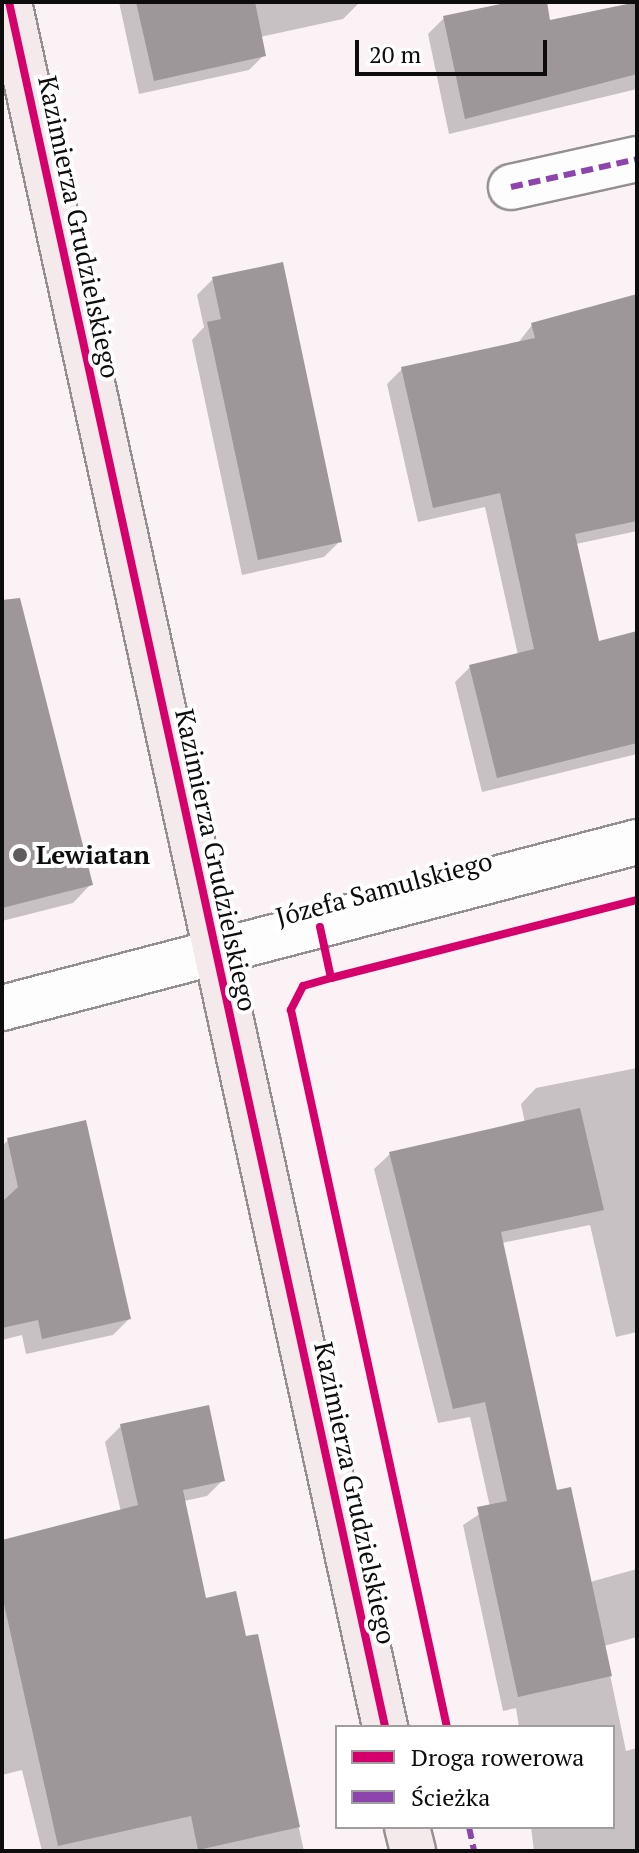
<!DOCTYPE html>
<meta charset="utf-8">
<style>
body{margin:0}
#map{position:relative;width:639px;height:1853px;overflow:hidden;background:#faf2f4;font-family:"PT Serif",serif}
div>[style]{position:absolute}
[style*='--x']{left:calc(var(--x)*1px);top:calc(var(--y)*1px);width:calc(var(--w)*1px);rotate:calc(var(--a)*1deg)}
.shadow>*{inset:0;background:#0003}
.building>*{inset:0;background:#9d979a}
.roads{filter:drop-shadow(2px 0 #949091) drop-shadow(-2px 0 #949091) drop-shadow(0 2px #949091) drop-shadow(0 -2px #949091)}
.street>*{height:44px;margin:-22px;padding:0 22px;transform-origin:22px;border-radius:22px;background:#fefdfd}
.secondary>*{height:44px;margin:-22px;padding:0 22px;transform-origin:22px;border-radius:22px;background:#f4eaec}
.quiet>*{height:6px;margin-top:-3px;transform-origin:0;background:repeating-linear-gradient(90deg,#8e44ad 0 12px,transparent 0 18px)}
.cycleway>*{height:8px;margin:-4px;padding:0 4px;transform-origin:4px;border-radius:4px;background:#d6006c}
.dots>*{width:22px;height:22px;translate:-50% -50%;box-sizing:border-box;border:4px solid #fff;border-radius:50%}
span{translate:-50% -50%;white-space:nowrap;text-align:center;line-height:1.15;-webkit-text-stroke:8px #fff;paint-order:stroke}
.street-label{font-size:26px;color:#0d0d0d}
.poi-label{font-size:26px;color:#0d0d0d;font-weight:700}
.left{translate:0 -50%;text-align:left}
.frame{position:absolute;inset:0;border:4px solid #0d0d0d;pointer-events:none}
.legend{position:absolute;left:335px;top:1725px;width:280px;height:104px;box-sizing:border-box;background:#fff;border:2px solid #9e9e9e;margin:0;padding:10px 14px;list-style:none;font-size:24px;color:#0d0d0d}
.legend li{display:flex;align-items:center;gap:16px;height:40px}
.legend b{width:40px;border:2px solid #9e9e9e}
.scale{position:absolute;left:355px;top:40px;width:192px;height:36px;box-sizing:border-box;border:4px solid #0d0d0d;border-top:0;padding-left:10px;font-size:24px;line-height:28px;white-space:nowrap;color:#0d0d0d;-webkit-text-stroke:6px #fff;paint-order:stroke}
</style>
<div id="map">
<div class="shadow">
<div style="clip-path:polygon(119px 2px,358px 2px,358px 4px,343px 19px,260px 37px,264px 55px,249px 70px,139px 94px)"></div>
<div style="clip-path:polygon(520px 2px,545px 2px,549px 22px,637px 3px,637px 89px,449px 134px,428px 34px,444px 18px)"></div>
<div style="clip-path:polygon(213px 279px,340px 541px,324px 557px,242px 575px,192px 340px,204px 327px,197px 295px)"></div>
<div style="clip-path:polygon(637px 299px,637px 531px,576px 544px,598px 644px,637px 632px,637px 754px,482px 792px,455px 682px,470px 667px,518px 655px,485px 507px,418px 522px,387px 384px,402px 369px,518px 343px,532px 325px)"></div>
<div style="clip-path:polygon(2px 648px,91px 884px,73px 903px,2px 921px)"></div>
<div style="clip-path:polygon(637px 1068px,637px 1332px,616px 1337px,590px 1225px,502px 1243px,556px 1492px,590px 1582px,637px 1569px,637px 1637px,604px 1646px,626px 1751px,637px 1748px,637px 1851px,534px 1851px,531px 1827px,613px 1827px,613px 1727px,519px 1727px,516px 1708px,503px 1711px,463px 1525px,490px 1507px,470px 1417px,438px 1423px,374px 1169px,390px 1154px,525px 1123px,521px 1104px,536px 1088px)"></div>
<div style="clip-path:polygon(8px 1140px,129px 1319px,113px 1335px,26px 1354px,22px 1335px,2px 1340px,2px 1146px)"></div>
<div style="clip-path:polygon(121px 1426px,223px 1480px,207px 1496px,184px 1501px,204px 1600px,244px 1638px,256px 1636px,304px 1851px,42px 1851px,22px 1770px,2px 1775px,2px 1542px,121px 1512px,105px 1442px)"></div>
</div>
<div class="building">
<div style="clip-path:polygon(136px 2px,255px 2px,266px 56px,154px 81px)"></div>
<div style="clip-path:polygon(510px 2px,547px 2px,550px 20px,637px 2px,637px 74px,465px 119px,443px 16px)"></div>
<div style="clip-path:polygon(283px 262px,342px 542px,258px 560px,207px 322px,221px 319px,212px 277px)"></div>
<div style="clip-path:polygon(637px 294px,637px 521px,575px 534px,599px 641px,637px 631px,637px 743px,497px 778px,469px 665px,534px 649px,500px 493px,433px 508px,401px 367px,535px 338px,531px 323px)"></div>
<div style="clip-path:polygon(20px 598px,93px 885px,2px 908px,2px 600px)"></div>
<div style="clip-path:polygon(580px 1108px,604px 1210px,501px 1232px,557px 1490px,571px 1487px,612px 1676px,518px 1697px,477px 1507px,507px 1501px,485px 1402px,453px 1409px,389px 1152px)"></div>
<div style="clip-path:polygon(86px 1120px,131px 1319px,42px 1339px,38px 1320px,2px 1328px,2px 1202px,18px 1187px,7px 1138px)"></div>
<div style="clip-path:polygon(209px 1405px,225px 1481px,183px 1490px,206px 1598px,236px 1591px,246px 1636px,258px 1634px,300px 1827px,198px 1850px,191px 1816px,58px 1846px,2px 1595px,2px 1540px,138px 1505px,120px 1424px)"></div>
</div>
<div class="roads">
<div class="street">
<div style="--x:511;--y:187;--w:129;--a:-12.5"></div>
<div style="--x:2;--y:1008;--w:656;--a:-14.65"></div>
</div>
<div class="secondary">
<div style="--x:9;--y:2;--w:1766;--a:77.7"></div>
<div style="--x:407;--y:1827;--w:25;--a:76"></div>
</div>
</div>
<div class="quiet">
<div style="--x:511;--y:187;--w:129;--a:-12.5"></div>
<div style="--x:469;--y:1827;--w:25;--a:78"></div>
</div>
<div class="cycleway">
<div style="--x:9;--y:2;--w:1766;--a:77.7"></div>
<div style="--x:320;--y:927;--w:52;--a:77.8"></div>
<div style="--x:331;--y:978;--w:29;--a:164"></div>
<div style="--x:303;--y:986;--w:27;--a:117"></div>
<div style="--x:291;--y:1010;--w:734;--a:77.73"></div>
<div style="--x:331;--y:978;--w:316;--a:-14.3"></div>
</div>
<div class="dots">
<div style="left:20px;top:855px;background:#605d5e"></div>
</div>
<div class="street-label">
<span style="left:79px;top:227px;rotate:78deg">Kazimierza Grudzielskiego</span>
<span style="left:216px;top:860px;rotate:78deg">Kazimierza Grudzielskiego</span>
<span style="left:384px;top:889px;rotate:-15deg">Józefa Samulskiego</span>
<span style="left:355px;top:1493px;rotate:78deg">Kazimierza Grudzielskiego</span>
</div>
<div class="poi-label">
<span class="left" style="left:36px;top:855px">Lewiatan</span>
</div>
<div class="frame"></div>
<ul class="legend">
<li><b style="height:10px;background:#d6006c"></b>Droga rowerowa</li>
<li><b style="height:10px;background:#8e44ad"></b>Ścieżka</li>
</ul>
<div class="scale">20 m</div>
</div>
